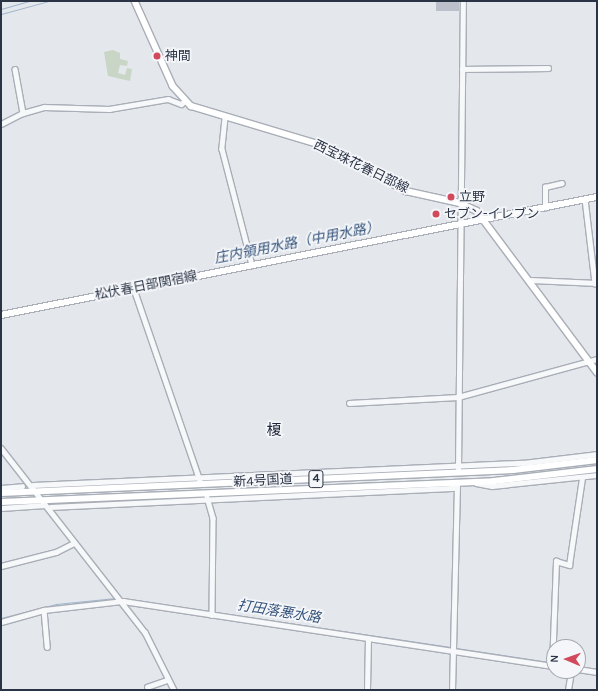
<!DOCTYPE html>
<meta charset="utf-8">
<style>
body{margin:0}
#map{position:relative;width:598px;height:691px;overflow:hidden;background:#e4e7ec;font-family:Karla,"Noto Sans JP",sans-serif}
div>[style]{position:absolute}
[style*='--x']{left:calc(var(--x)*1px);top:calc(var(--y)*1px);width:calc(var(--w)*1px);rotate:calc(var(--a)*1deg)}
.green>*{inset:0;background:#c9d6c5}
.stream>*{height:1px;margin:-0.5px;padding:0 0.5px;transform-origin:0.5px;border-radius:0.5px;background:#9fb4cc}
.building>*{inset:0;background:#bbc0ca;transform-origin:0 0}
.roads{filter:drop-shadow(1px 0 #a9aeb7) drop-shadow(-1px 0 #a9aeb7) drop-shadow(0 1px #a9aeb7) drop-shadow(0 -1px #a9aeb7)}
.minor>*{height:4.5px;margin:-2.25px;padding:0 2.25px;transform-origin:2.25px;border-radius:2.25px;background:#f7f8fa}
.major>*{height:5.5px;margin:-2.75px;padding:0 2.75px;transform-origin:2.75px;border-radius:2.75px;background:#fff}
.highway>*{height:6px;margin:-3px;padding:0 3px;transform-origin:3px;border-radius:3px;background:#fff}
.dots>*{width:11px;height:11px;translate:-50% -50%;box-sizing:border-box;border:2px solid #f4f6f9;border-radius:50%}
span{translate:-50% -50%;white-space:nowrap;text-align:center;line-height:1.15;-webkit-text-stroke:3.5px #f4f6f9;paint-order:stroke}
.shield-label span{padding:1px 3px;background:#f4f6f9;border:1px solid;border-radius:3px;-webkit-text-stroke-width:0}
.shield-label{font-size:12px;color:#2b3445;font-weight:700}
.poi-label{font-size:13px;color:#2b3445}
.left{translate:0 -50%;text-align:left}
.street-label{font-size:13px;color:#2b3445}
.water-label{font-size:14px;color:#34527a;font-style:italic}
.quarter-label{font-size:15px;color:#1d2536}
.frame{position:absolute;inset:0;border:2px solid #2b3445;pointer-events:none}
.north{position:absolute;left:546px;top:639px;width:40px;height:40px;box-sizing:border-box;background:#f4f6f9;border:1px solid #a4a8b1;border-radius:50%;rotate:272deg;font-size:11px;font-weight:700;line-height:16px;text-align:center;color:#2b3445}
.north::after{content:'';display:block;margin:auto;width:14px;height:18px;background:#d1495b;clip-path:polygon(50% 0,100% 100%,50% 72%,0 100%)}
</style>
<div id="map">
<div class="green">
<div style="clip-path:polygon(113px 50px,120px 53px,120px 59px,128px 61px,127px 66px,120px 65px,118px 73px,125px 75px,127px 68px,132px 69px,130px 81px,108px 76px,104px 52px)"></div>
</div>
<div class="stream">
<div style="--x:1;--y:9;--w:29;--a:-16"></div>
<div style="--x:1;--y:14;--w:50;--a:-15.2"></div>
<div style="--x:547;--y:203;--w:51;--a:-11.3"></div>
<div style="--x:484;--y:216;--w:61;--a:-11.3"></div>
<div style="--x:463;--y:220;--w:16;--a:-11"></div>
<div style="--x:253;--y:262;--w:210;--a:-11.3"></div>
<div style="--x:1;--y:312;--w:254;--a:-11.4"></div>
<div style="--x:121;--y:598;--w:91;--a:8.8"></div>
<div style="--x:214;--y:612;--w:239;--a:8.4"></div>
<div style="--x:1;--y:618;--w:57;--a:-14.3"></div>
<div style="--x:56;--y:604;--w:60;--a:-5.7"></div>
<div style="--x:456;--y:648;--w:94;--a:8.6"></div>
<div style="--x:578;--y:667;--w:19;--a:6"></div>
</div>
<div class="building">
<div style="left:436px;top:1px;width:23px;height:10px"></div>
</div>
<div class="roads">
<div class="minor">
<div style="--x:15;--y:69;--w:45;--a:79.7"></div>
<div style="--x:462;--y:69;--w:86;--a:-0.7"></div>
<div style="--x:225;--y:118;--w:31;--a:96"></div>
<div style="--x:222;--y:149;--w:120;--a:75.5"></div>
<div style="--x:1;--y:124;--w:25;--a:-27"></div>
<div style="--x:23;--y:113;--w:22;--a:-16"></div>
<div style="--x:44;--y:107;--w:65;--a:1.8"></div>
<div style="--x:109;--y:109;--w:60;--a:-9.6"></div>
<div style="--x:168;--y:99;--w:14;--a:21"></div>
<div style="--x:181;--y:104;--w:5;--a:-37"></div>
<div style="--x:585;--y:199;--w:85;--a:83.2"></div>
<div style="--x:545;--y:208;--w:21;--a:-90"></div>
<div style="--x:545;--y:187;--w:17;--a:-13"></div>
<div style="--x:531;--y:280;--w:66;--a:2.6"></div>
<div style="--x:134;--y:289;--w:203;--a:71"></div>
<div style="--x:349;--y:403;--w:109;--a:-3.2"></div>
<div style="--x:458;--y:397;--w:144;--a:-15.3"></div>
<div style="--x:1;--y:448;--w:234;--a:52"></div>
<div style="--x:145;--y:632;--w:65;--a:63.4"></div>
<div style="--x:458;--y:469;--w:468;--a:-89.4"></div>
<div style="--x:476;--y:483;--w:16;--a:11"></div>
<div style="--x:492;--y:486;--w:106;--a:-6"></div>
<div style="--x:33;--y:485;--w:490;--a:-2.6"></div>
<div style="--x:523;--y:463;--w:75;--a:-6.9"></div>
<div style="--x:1;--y:488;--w:21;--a:-5"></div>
<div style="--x:207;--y:497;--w:22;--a:74"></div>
<div style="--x:213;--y:518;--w:97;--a:90.6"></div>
<div style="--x:50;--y:507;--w:407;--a:-2.7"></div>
<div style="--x:1;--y:508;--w:44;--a:-3.9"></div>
<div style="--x:1;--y:566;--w:57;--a:-14.3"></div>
<div style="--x:56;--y:552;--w:20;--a:-27"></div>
<div style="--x:44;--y:610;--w:37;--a:85"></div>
<div style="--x:1;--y:622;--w:45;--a:-15.6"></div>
<div style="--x:44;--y:610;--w:80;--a:-6.5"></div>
<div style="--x:123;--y:601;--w:436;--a:8.6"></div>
<div style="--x:552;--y:666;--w:105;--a:-87.8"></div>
<div style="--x:556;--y:561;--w:14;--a:17"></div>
<div style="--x:569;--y:565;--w:88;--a:-81.5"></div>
<div style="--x:578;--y:669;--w:19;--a:9"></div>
<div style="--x:147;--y:687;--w:21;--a:-19"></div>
<div style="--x:367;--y:690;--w:51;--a:-88.9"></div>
<div style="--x:452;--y:690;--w:204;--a:-88.6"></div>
<div style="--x:568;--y:690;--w:19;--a:-81"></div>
</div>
<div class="major">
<div style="--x:135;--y:1;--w:93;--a:65.9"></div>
<div style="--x:173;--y:86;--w:27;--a:48"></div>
<div style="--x:191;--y:106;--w:136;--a:16.7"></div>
<div style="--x:321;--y:145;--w:97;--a:28.4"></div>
<div style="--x:406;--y:191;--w:55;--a:12.5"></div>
<div style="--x:460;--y:203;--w:19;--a:25"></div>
<div style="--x:477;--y:211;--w:201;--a:53.3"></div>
<div style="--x:1;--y:315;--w:608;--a:-11.2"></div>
</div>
<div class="highway">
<div style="--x:1;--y:493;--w:513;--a:-2.57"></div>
<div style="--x:513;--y:470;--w:85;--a:-6.8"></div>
<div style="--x:1;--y:502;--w:493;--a:-2.4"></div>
<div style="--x:494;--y:481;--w:104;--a:-6.6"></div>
</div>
</div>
<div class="dots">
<div style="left:157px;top:56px;background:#d1495b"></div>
<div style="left:451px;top:197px;background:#d1495b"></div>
<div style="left:436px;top:214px;background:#d1495b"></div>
</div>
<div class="shield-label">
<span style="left:316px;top:479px">4</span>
</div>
<div class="poi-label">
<span class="left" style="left:165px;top:56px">神間</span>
<span class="left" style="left:459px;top:197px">立野</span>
<span class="left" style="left:444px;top:214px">セブン-イレブン</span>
</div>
<div class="street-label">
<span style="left:361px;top:167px;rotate:26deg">西宝珠花春日部線</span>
<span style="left:146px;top:286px;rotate:-11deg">松伏春日部関宿線</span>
<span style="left:263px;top:481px;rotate:-3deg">新4号国道</span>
</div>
<div class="water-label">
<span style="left:297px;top:243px;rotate:-11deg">庄内領用水路（中用水路）</span>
<span style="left:279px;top:612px;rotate:9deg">打田落悪水路</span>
</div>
<div class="quarter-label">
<span style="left:274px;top:431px">榎</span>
</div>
<div class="frame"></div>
<div class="north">N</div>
</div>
